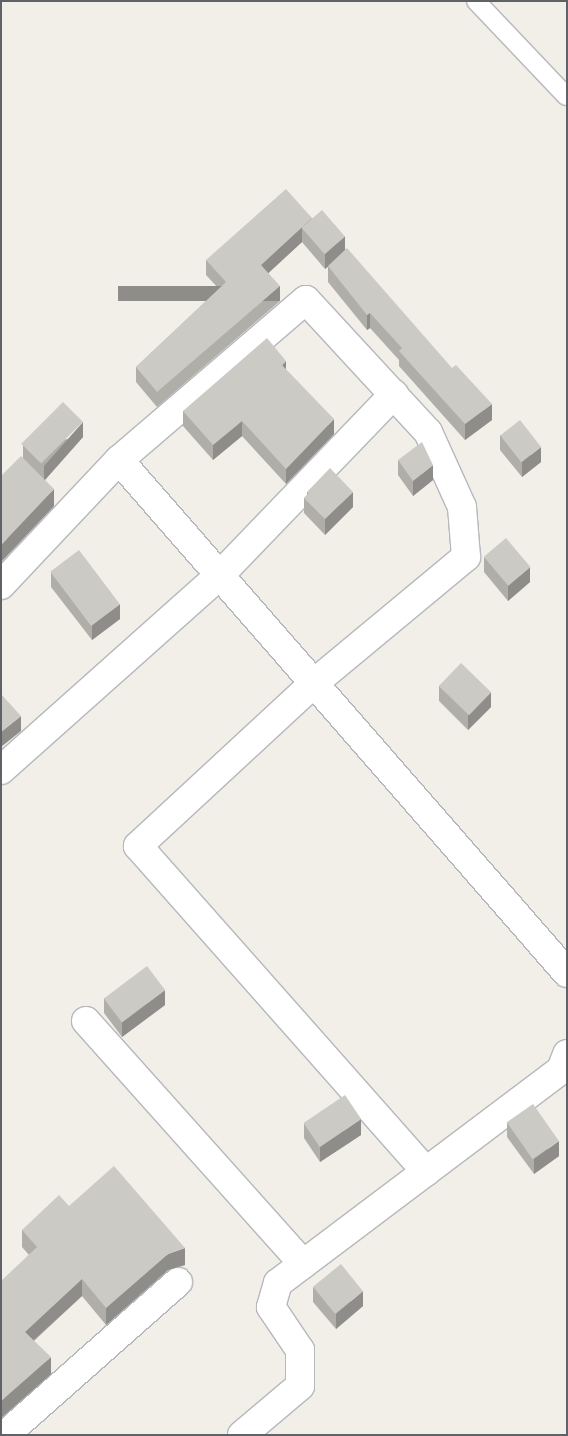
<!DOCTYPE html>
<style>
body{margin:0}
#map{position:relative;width:568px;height:1436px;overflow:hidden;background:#f1efe8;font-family:"IBM Plex Sans",sans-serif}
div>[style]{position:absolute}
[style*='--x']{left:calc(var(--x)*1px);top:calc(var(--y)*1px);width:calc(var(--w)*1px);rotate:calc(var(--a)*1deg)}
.roads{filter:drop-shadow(1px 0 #b5b8bc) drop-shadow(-1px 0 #b5b8bc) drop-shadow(0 1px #b5b8bc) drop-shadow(0 -1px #b5b8bc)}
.lane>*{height:18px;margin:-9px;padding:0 9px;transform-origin:9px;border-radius:9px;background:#fff}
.street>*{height:28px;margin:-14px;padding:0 14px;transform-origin:14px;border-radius:14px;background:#fff}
.wall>*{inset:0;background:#afaea9}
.shaded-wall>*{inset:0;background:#8f8d8a;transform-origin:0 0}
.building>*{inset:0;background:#cccac5;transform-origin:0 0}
span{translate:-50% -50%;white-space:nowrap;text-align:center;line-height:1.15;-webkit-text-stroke:5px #fff;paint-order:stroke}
.frame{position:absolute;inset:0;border:2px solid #5f6368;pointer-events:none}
</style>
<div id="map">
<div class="roads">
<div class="lane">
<div style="--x:476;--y:1;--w:131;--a:46.5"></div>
</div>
<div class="street">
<div style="--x:119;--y:460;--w:681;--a:48.87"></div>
<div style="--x:1;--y:585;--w:172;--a:-46.7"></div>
<div style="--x:119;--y:460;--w:246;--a:-40.6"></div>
<div style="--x:306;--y:300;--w:180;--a:47.3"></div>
<div style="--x:428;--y:432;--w:82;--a:65.6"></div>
<div style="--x:462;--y:507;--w:50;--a:85.4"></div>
<div style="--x:466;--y:557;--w:197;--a:140.3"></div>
<div style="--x:314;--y:683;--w:240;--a:137.2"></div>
<div style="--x:138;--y:846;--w:435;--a:48.5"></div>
<div style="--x:1;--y:770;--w:293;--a:-41.7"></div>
<div style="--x:220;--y:575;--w:251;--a:-46.1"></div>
<div style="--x:86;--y:1021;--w:326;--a:48.2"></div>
<div style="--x:5;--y:1435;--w:231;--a:-41.5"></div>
<div style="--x:242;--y:1435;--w:76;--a:-40.2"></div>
<div style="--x:300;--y:1386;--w:36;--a:-90"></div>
<div style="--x:300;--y:1350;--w:52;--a:-124"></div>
<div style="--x:271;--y:1307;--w:25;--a:-74"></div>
<div style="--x:278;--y:1283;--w:354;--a:-37"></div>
<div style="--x:561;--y:1070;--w:17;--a:-69"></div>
</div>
</div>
<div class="wall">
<div style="clip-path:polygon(312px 218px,345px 249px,492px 420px,465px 440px,399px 366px,399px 360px,370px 328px,367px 330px,328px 282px,328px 267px,325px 269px,302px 242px,268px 273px,280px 301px,157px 407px,136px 382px,136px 367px,219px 289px,206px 275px,206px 260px)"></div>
<div style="clip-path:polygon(286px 370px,334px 434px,286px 484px,242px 436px,213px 460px,183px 426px,183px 411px)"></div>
<div style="clip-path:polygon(500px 435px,541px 462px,522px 477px,500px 450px)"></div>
<div style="clip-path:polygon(83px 437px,45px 480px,54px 506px,4px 559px,23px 458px,23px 445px)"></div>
<div style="clip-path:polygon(398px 460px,433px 480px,413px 496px,398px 475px)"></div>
<div style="clip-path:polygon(307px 492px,353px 507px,325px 535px,304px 513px,304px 498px,307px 495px)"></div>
<div style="clip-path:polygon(484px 557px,530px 582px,508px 601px,484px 572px)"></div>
<div style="clip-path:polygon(51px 572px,120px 619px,92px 640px,51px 587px)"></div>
<div style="clip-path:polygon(439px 686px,491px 707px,468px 730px,439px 701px)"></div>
<div style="clip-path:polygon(104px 998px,165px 1005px,122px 1037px,104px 1013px)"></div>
<div style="clip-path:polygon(507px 1122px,559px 1156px,534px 1174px,507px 1137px)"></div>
<div style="clip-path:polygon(304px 1123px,361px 1135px,320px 1162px,304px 1138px)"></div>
<div style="clip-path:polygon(69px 1206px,185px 1265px,168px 1270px,106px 1325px,82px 1296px,34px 1341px,51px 1374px,1px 1418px,29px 1255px,22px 1247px,22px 1230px)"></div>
<div style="clip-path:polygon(313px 1287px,363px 1306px,336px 1329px,313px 1302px)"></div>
</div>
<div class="shaded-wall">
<div style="clip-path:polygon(312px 218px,302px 228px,302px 242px,261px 280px,261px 265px)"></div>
<div style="clip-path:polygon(345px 236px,345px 251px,325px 269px,325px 254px)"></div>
<div style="left:280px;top:286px;width:15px;height:162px;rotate:90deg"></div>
<div style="clip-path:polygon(370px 313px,370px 328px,367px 330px,367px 315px)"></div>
<div style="clip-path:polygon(286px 361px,286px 377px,282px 365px)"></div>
<div style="clip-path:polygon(492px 404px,492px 420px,465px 440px,465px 424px)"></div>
<div style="clip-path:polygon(334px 419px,334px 434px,286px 484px,286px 469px)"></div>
<div style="clip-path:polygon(242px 421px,242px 436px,213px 460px,213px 445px)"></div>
<div style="clip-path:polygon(83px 422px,83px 437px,44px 481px,44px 466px)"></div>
<div style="clip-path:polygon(541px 447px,541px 462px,522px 477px,522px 462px)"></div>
<div style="clip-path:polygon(433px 465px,433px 480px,413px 496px,413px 481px)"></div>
<div style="clip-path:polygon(54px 489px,54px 506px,1px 562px,1px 545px)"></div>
<div style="clip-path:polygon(353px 492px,353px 507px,325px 535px,325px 519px)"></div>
<div style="clip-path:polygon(530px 567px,530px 582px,508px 601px,508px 586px)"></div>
<div style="clip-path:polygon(120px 604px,120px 619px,92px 640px,92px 625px)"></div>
<div style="clip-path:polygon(491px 692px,491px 707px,468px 730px,468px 715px)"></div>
<div style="clip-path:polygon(21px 716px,21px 731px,1px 747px,1px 732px)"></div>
<div style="clip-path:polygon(165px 990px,165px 1005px,122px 1037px,122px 1022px)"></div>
<div style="clip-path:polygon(361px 1119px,361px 1135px,320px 1162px,320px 1147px)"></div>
<div style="clip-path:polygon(559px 1141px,559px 1156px,534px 1174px,534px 1159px)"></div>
<div style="clip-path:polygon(185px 1248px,185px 1265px,168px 1270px,106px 1325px,106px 1308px,168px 1254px)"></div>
<div style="clip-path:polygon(82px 1279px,82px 1296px,25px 1348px,25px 1332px)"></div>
<div style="clip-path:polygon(363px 1291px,363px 1306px,336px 1329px,336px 1314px)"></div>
<div style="clip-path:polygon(51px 1357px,51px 1374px,1px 1418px,1px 1401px)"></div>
</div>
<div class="building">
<div style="clip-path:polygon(286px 189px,312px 218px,261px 265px,280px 286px,157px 392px,136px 367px,226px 282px,206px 260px)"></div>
<div style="left:322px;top:210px;width:35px;height:27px;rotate:49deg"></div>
<div style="clip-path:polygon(347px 248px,452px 368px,456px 365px,492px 404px,465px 424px,399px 351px,402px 348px,370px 313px,367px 315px,328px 266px)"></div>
<div style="clip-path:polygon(267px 338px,286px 361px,282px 365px,334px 419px,286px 469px,242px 421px,213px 445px,183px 411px)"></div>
<div style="left:63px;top:402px;width:28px;height:59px;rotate:45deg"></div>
<div style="left:520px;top:420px;width:34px;height:25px;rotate:52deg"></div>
<div style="clip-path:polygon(422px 442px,433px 465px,413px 481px,398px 460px)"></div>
<div style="clip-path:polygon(21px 456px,54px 489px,1px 545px,1px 476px)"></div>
<div style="clip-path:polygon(330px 468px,353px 492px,325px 519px,304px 498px,309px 493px,307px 492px)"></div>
<div style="left:506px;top:538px;width:38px;height:29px;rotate:50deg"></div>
<div style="left:79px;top:550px;width:68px;height:36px;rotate:53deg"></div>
<div style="left:461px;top:663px;width:42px;height:32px;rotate:44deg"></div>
<div style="clip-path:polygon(1px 694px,21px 716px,1px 732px)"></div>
<div style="left:147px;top:966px;width:30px;height:54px;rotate:53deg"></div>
<div style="left:345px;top:1095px;width:29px;height:50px;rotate:56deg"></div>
<div style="left:533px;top:1104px;width:45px;height:32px;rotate:55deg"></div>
<div style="clip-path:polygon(114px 1166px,185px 1248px,168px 1254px,106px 1308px,82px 1279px,25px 1332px,51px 1357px,1px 1401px,1px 1281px,37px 1247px,22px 1230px,59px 1195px,69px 1206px)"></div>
<div style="left:341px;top:1264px;width:35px;height:36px;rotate:51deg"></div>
</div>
<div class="frame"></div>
</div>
